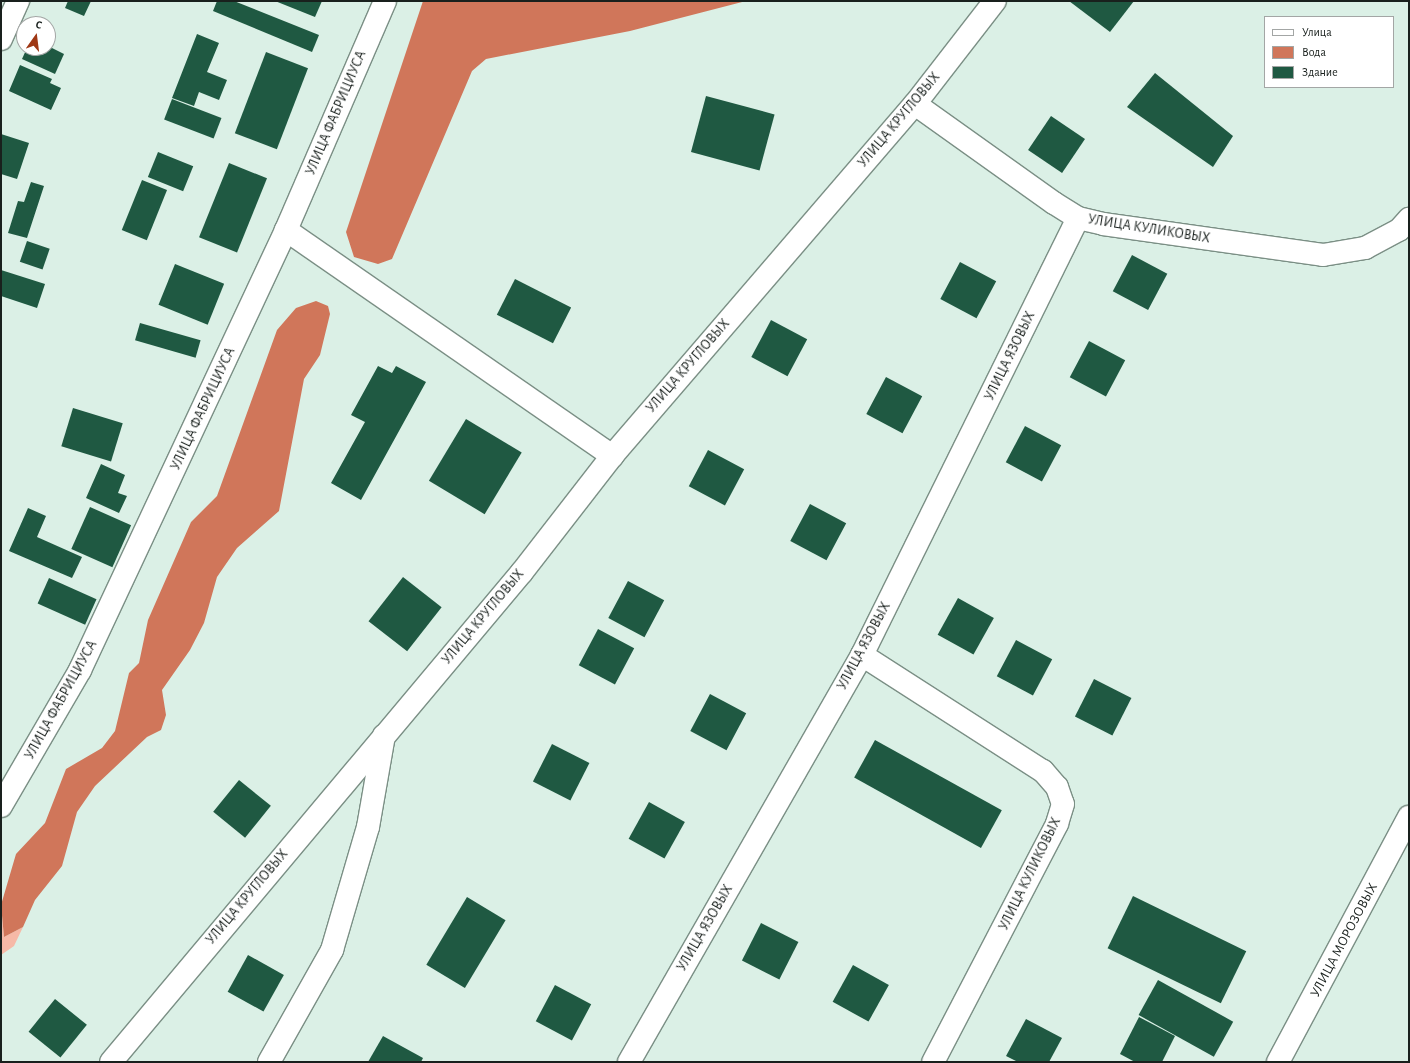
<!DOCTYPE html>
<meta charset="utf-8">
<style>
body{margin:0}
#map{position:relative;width:1410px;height:1063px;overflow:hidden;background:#dbf0e6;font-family:"Alegreya Sans",sans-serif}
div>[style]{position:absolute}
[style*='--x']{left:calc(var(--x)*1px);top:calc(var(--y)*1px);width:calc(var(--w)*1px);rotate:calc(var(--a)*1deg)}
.green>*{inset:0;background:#f6b9a7}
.water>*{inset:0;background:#d0765a}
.building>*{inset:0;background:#1f5942;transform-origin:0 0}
.roads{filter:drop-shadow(1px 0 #7b8f85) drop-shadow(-1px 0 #7b8f85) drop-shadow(0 1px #7b8f85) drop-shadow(0 -1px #7b8f85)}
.minor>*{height:22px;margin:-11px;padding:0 11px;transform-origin:11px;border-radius:11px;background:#fff}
span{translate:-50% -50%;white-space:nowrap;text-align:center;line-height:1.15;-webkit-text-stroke:4px #fff;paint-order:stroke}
.street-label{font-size:14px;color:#19201d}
.frame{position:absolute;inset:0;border:2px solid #19201d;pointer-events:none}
.legend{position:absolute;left:1264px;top:16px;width:130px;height:72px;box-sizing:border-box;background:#fff;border:1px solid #a3a6a5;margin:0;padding:5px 7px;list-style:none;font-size:12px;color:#19201d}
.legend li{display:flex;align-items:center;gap:8px;height:20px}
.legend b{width:20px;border:1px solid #a3a6a5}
.north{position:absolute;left:16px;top:16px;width:40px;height:40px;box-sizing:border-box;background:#fff;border:1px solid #a3a6a5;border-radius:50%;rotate:14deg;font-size:11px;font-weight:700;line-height:16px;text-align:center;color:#19201d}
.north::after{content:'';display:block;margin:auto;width:14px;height:18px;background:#9f3815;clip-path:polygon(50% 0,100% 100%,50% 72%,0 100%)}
</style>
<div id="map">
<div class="green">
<div style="clip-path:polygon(1px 906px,4px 937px,23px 927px,14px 946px,1px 955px)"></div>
</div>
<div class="water">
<div style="clip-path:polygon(423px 1px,746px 1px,630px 31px,486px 59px,472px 71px,392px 259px,378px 264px,354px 257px,346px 232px)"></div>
<div style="clip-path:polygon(316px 301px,328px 306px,330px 314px,320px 355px,304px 379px,279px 511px,237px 548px,217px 577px,204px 623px,190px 650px,162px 690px,166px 715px,161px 730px,147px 737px,95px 786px,77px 812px,62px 866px,35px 900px,23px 927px,4px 937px,1px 905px,16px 854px,45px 823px,66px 769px,102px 748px,115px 731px,129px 673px,139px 663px,148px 620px,191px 522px,217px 496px,277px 330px,296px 308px)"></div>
</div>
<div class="building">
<div style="clip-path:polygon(68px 1px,91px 1px,84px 16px,65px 8px)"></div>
<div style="clip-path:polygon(217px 1px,234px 1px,319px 35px,312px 52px,213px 11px)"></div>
<div style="clip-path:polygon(275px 1px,322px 1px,315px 17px)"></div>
<div style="clip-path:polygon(1069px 1px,1134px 1px,1110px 32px)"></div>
<div style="clip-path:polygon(197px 34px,219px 43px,207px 72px,227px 80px,219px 100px,199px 92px,194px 106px,172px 98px)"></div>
<div style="clip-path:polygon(48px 46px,64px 54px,55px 74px,22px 59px,27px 48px)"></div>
<div style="left:266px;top:52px;width:45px;height:87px;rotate:21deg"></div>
<div style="clip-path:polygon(20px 65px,52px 79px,50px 83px,61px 88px,51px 110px,9px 91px)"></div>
<div style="clip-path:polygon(1155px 73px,1233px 136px,1213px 167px,1127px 107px)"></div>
<div style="left:706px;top:96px;width:71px;height:58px;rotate:15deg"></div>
<div style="left:172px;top:99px;width:53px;height:22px;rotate:21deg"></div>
<div style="left:1051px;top:116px;width:41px;height:41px;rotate:34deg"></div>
<div style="clip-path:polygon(1px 134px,29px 143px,17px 179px,1px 174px)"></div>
<div style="left:158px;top:152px;width:38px;height:27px;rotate:22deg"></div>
<div style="left:229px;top:163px;width:41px;height:80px;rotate:22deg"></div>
<div style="left:142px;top:180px;width:27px;height:54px;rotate:22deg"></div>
<div style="clip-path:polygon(31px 182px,44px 186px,27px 238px,8px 233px,18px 201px,24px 202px)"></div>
<div style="left:27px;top:241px;width:24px;height:22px;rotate:19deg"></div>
<div style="left:1132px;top:255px;width:40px;height:41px;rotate:28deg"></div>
<div style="left:960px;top:262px;width:41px;height:42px;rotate:28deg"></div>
<div style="left:175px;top:264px;width:53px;height:44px;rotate:22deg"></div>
<div style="clip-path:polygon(1px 270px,45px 284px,37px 308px,1px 296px)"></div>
<div style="left:515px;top:279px;width:63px;height:40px;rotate:27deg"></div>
<div style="left:771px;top:320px;width:41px;height:42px;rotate:28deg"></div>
<div style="left:140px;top:323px;width:63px;height:18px;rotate:16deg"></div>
<div style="left:1089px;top:341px;width:41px;height:41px;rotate:28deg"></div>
<div style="clip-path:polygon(378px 366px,392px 373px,396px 366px,426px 382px,361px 500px,331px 483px,365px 422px,351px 415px)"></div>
<div style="left:886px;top:377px;width:41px;height:42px;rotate:28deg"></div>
<div style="left:73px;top:408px;width:52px;height:40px;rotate:17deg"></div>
<div style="left:466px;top:419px;width:65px;height:72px;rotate:31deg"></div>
<div style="left:1025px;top:426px;width:41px;height:41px;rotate:28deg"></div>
<div style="left:708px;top:450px;width:41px;height:41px;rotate:28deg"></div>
<div style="clip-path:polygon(101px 464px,125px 475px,118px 493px,127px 496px,119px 513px,86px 498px)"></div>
<div style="left:810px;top:504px;width:41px;height:42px;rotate:28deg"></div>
<div style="left:90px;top:507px;width:45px;height:46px;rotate:24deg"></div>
<div style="clip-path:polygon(28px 508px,46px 516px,37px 537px,82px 557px,72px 578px,9px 551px)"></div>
<div style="left:403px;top:577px;width:49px;height:56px;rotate:38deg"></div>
<div style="left:49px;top:578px;width:52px;height:28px;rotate:24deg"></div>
<div style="left:628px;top:581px;width:41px;height:42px;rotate:28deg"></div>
<div style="left:958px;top:598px;width:41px;height:42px;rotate:29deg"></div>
<div style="left:598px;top:629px;width:41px;height:41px;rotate:28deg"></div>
<div style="left:1016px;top:640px;width:41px;height:41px;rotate:28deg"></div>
<div style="left:1094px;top:679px;width:42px;height:42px;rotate:27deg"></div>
<div style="left:710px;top:694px;width:41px;height:42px;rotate:28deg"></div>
<div style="left:875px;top:740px;width:145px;height:43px;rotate:29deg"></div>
<div style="left:552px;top:744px;width:42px;height:42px;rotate:27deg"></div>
<div style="left:239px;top:780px;width:41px;height:41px;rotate:39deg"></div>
<div style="left:649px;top:802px;width:41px;height:42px;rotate:29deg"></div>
<div style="left:1133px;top:896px;width:126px;height:58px;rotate:26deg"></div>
<div style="left:467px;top:897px;width:45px;height:79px;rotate:31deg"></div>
<div style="left:761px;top:923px;width:42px;height:42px;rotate:27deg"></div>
<div style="left:248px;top:955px;width:41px;height:42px;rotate:29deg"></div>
<div style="left:853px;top:965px;width:41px;height:42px;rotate:29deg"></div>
<div style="left:1158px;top:980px;width:86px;height:40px;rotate:29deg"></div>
<div style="left:555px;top:985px;width:41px;height:41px;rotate:28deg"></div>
<div style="left:55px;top:999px;width:41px;height:42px;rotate:39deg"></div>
<div style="clip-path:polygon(1139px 1017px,1175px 1036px,1162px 1062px,1135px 1062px,1120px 1054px)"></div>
<div style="clip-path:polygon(1026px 1019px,1062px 1038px,1049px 1062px,1018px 1062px,1006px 1056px)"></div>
<div style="clip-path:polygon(383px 1036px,423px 1058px,421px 1062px,368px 1062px)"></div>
</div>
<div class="roads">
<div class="minor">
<div style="--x:1;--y:39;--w:42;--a:-65.9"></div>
<div style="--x:915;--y:104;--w:171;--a:35.5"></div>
<div style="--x:1054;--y:203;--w:28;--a:32"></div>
<div style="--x:1078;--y:218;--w:26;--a:13"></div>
<div style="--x:1103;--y:224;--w:222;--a:8"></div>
<div style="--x:1323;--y:255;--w:43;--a:-9.5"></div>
<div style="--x:1365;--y:248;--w:38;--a:-28"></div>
<div style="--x:1399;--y:230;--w:15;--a:-48"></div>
<div style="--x:286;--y:230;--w:397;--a:34.7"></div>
<div style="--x:862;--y:655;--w:215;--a:32.7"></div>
<div style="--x:1043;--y:771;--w:21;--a:49"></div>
<div style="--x:1057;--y:787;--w:18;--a:71"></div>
<div style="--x:1063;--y:804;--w:21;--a:107"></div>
<div style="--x:1057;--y:824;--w:268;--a:117.5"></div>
<div style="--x:1;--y:806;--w:157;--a:-59.8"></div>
<div style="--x:80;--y:670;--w:486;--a:-64.9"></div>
<div style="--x:286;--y:230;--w:249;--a:-66.6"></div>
<div style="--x:111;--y:1062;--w:640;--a:-50.01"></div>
<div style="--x:522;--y:572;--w:147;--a:-52.2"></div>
<div style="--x:612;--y:456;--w:464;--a:-49.3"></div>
<div style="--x:915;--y:104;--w:130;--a:-52.2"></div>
<div style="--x:269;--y:1062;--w:129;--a:-60.6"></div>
<div style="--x:332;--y:950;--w:128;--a:-73.7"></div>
<div style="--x:368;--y:827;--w:93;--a:-80.1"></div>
<div style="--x:629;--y:1062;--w:469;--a:-60.2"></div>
<div style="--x:862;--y:655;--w:487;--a:-63.7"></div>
<div style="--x:1278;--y:1062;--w:278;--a:-61.9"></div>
</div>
</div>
<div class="street-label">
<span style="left:336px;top:113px;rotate:-67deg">УЛИЦА ФАБРИЦИУСА</span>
<span style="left:899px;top:120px;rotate:-50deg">УЛИЦА КРУГЛОВЫХ</span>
<span style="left:1149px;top:229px;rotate:9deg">УЛИЦА КУЛИКОВЫХ</span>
<span style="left:1010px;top:356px;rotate:-64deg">УЛИЦА ЯЗОВЫХ</span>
<span style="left:688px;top:366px;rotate:-49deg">УЛИЦА КРУГЛОВЫХ</span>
<span style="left:203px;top:409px;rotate:-65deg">УЛИЦА ФАБРИЦИУСА</span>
<span style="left:483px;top:617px;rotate:-50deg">УЛИЦА КРУГЛОВЫХ</span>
<span style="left:864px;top:646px;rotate:-62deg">УЛИЦА ЯЗОВЫХ</span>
<span style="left:61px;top:700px;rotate:-61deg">УЛИЦА ФАБРИЦИУСА</span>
<span style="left:1030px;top:874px;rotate:-64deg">УЛИЦА КУЛИКОВЫХ</span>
<span style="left:247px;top:897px;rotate:-50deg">УЛИЦА КРУГЛОВЫХ</span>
<span style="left:705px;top:928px;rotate:-60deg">УЛИЦА ЯЗОВЫХ</span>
<span style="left:1344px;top:940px;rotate:-62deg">УЛИЦА МОРОЗОВЫХ</span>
</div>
<div class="frame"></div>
<ul class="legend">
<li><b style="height:5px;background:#fff"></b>Улица</li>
<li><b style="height:11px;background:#d0765a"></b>Вода</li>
<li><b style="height:11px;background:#1f5942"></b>Здание</li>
</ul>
<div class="north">С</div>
</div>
